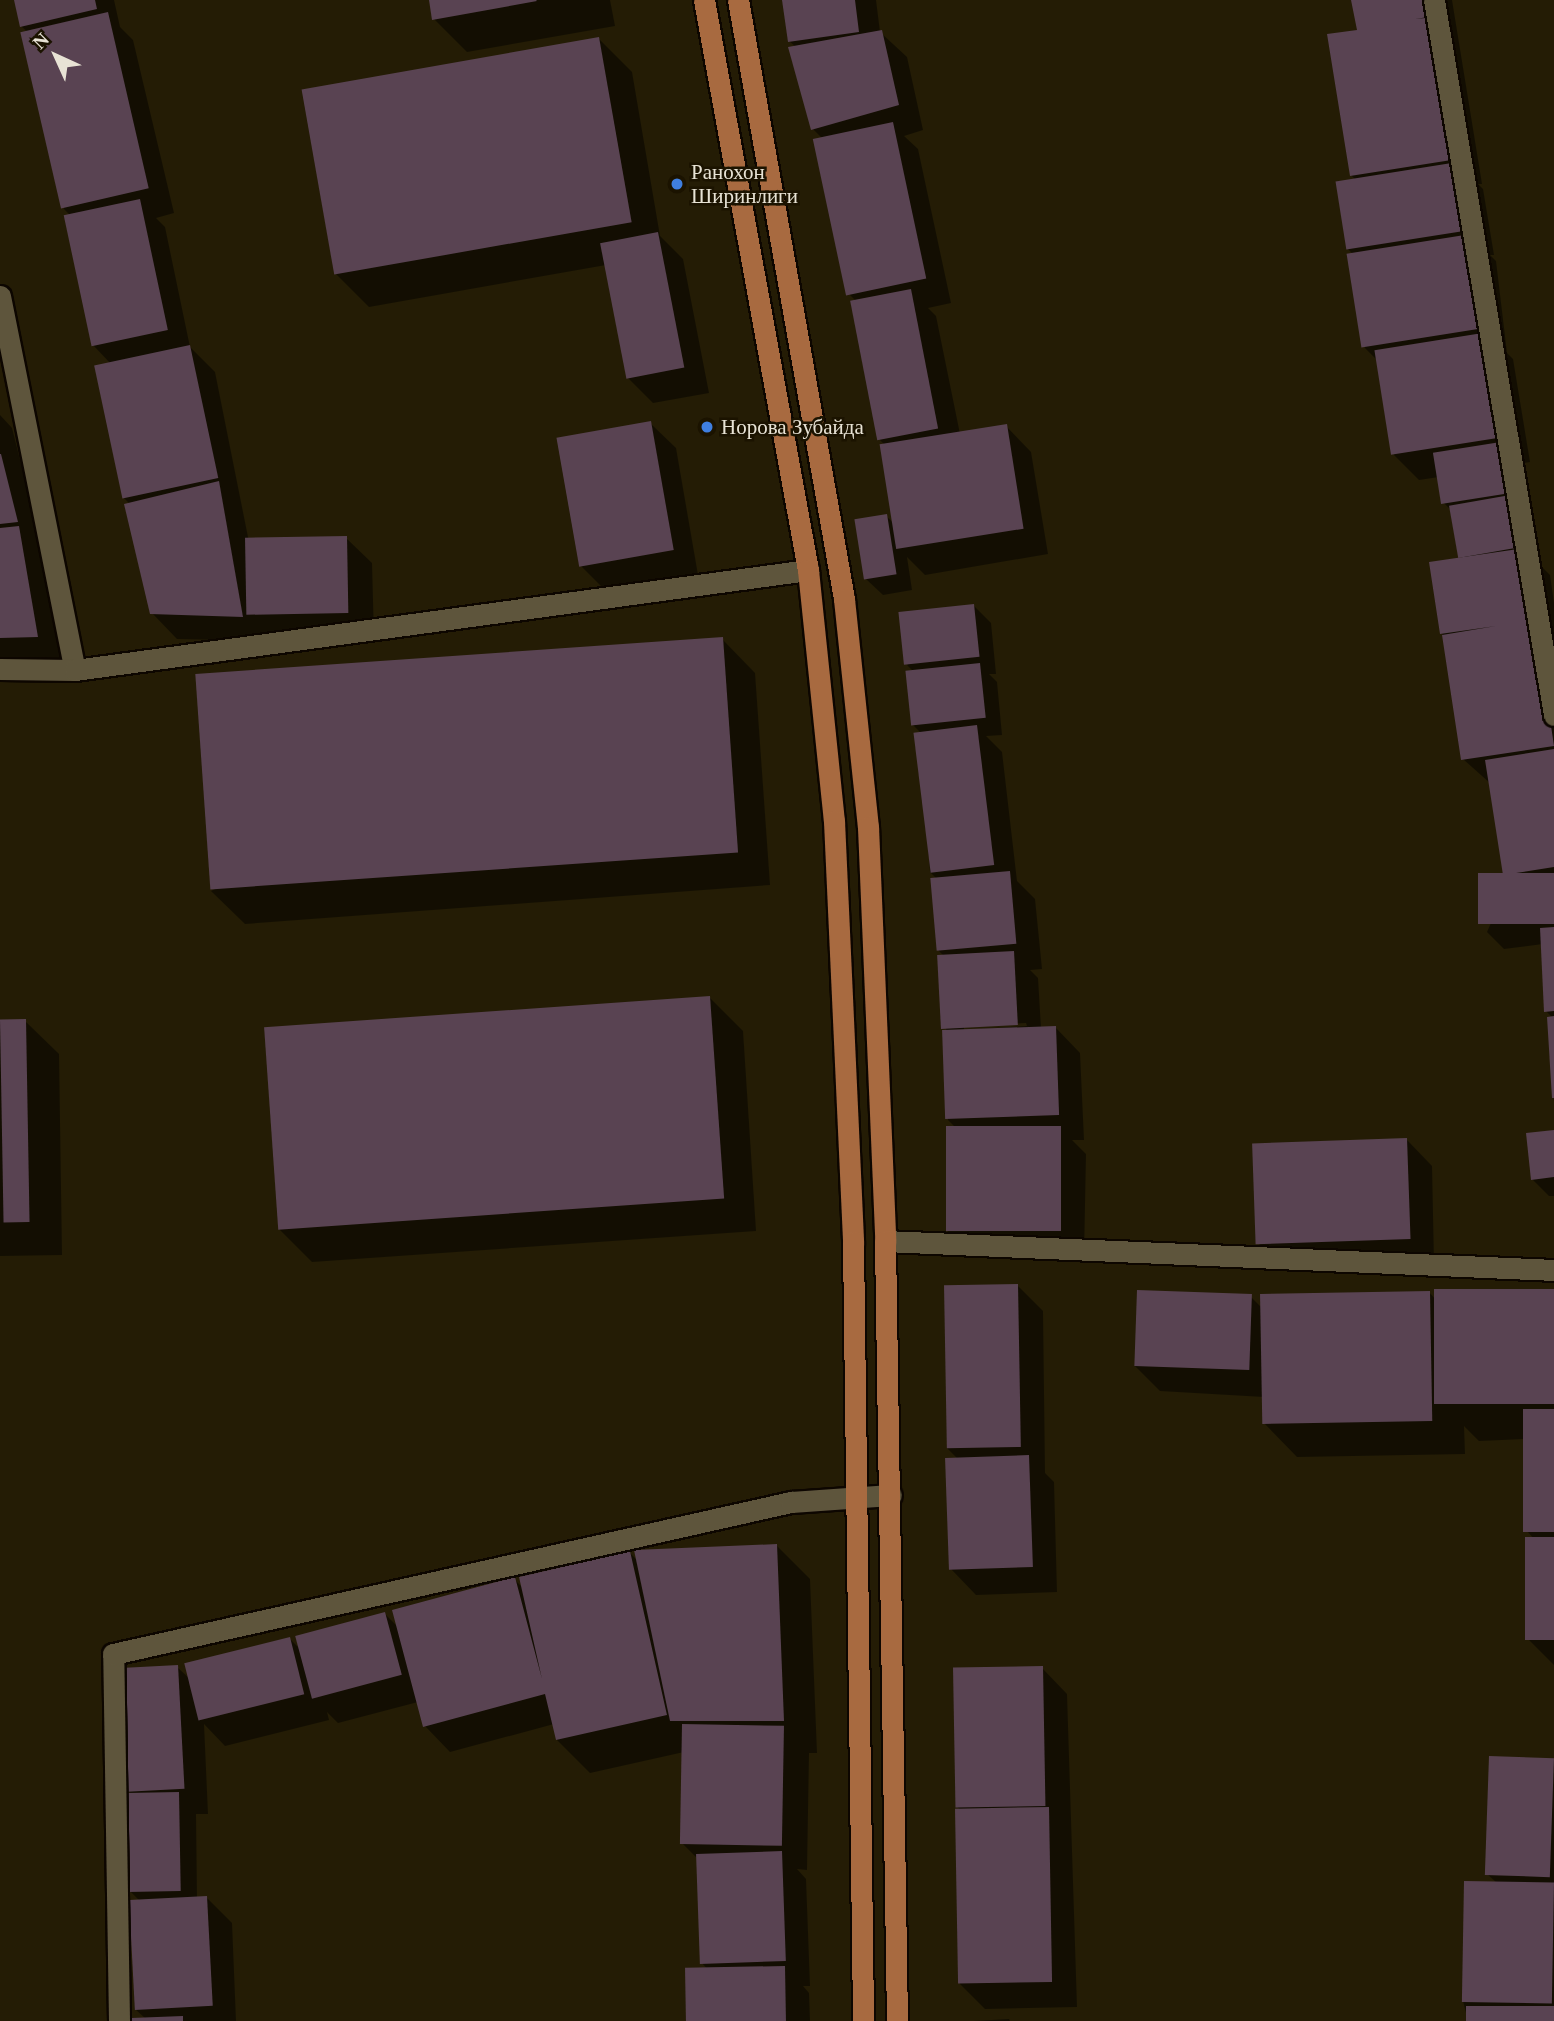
<!DOCTYPE html>
<meta charset="utf-8">
<style>
body{margin:0}
#map{position:relative;width:1554px;height:2021px;overflow:hidden;background:#241c05;font-family:"Times New Roman",serif}
div>[style]{position:absolute}
[style*='--x']{left:calc(var(--x)*1px);top:calc(var(--y)*1px);width:calc(var(--w)*1px);rotate:calc(var(--a)*1deg)}
.shadow>*{inset:0;background:#0007}
.building>*{inset:0;background:#594352;transform-origin:0 0}
.roads{filter:drop-shadow(2px 0 #0d0600) drop-shadow(-2px 0 #0d0600) drop-shadow(0 2px #0d0600) drop-shadow(0 -2px #0d0600)}
.minor>*{height:21px;margin:-10.5px;padding:0 10.5px;transform-origin:10.5px;border-radius:10.5px;background:#5e553c}
.primary>*{height:21px;margin:-10.5px;padding:0 10.5px;transform-origin:10.5px;border-radius:10.5px;background:#a86a40}
.dots>*{width:19px;height:19px;translate:-50% -50%;box-sizing:border-box;border:4px solid #1b1300;border-radius:50%}
span{translate:-50% -50%;white-space:nowrap;text-align:center;line-height:1.15;-webkit-text-stroke:5px #1b1300;paint-order:stroke}
.poi-label{font-size:21px;color:#e8e3d5}
.left{translate:0 -50%;text-align:left}
.north{position:absolute;left:21px;top:21px;width:70px;height:70px;-webkit-text-stroke:5px #1b1300;paint-order:stroke;rotate:315deg;font-size:19px;font-weight:700;line-height:28px;text-align:center;color:#e8e3d5}
.north::after{content:'';display:block;margin:auto;width:24px;height:32px;background:#e8e3d5;clip-path:polygon(50% 0,100% 100%,50% 72%,0 100%)}
</style>
<div id="map">
<div class="shadow">
<div style="clip-path:polygon(16px 0,114px 0,120px 27px,133px 40px,174px 213px,156px 218px,165px 227px,190px 347px,215px 372px,249px 542px,346px 538px,372px 563px,374px 638px,275px 642px,266px 633px,267px 641px,177px 639px,152px 613px,130px 504px,124px 498px,111px 364px,93px 345px,71px 216px,64px 209px,29px 33px,22px 27px)"></div>
<div style="clip-path:polygon(431px 0,610px 0,615px 26px,467px 52px,434px 19px)"></div>
<div style="clip-path:polygon(784px 0,876px 0,880px 32px,907px 57px,923px 130px,904px 136px,918px 149px,951px 303px,928px 308px,936px 316px,960px 434px,1006px 426px,1031px 452px,1048px 554px,925px 575px,907px 557px,912px 590px,883px 595px,866px 579px,886px 516px,896px 525px,886px 446px,880px 440px,857px 302px,849px 294px,823px 139px,813px 129px,796px 47px,789px 41px)"></div>
<div style="clip-path:polygon(1353px 0,1452px 0,1482px 184px,1478px 184px,1483px 189px,1494px 255px,1490px 255px,1496px 261px,1507px 353px,1513px 359px,1530px 462px,1524px 463px,1528px 509px,1538px 563px,1550px 575px,1554px 603px,1554px 1102px,1549px 1018px,1553px 1018px,1546px 1011px,1543px 944px,1504px 949px,1487px 932px,1510px 880px,1504px 874px,1491px 784px,1463px 759px,1431px 563px,1462px 559px,1452px 511px,1444px 503px,1439px 477px,1419px 480px,1394px 455px,1379px 362px,1365px 348px,1354px 255px,1348px 249px,1357px 181px,1351px 175px,1359px 31px)"></div>
<div style="clip-path:polygon(599px 39px,632px 72px,660px 236px,683px 259px,709px 393px,653px 403px,628px 378px,606px 265px,369px 307px,335px 273px)"></div>
<div style="clip-path:polygon(0 415px,12px 428px,42px 547px,38px 547px,44px 553px,62px 661px,0 663px)"></div>
<div style="clip-path:polygon(650px 423px,676px 448px,698px 575px,607px 592px,581px 566px)"></div>
<div style="clip-path:polygon(evenodd,974px 606px,991px 623px,996px 674px,989px 674px,997px 682px,1002px 735px,986px 736px,1002px 752px,1017px 881px,1035px 899px,1042px 969px,1030px 970px,1038px 978px,1041px 1028px,1055px 1027px,1080px 1053px,1084px 1140px,1072px 1140px,1086px 1154px,1084px 1256px,972px 1255px,946px 1230px,956px 1128px,948px 1120px,945px 957px,939px 951px,938px 880px,930px 872px,921px 733px,913px 725px,913px 671px,907px 665px,974px 606px,1026px 1023px,1027px 1026px,964px 1030px,964px 1026px,1026px 1023px)"></div>
<div style="clip-path:polygon(722px 639px,755px 673px,770px 885px,245px 924px,211px 891px)"></div>
<div style="clip-path:polygon(710px 998px,743px 1031px,756px 1231px,312px 1262px,279px 1229px)"></div>
<div style="clip-path:polygon(0 1021px,25px 1021px,59px 1054px,62px 1255px,0 1256px)"></div>
<div style="clip-path:polygon(1554px 1132px,1554px 1196px,1549px 1196px,1532px 1179px)"></div>
<div style="clip-path:polygon(1407px 1140px,1432px 1166px,1434px 1263px,1282px 1267px,1256px 1241px)"></div>
<div style="clip-path:polygon(1018px 1286px,1043px 1311px,1045px 1473px,1054px 1482px,1057px 1592px,976px 1595px,951px 1569px,958px 1459px,947px 1448px)"></div>
<div style="clip-path:polygon(1554px 1291px,1554px 1665px,1529px 1640px,1534px 1539px,1527px 1531px,1525px 1439px,1479px 1441px,1464px 1426px,1465px 1454px,1297px 1457px,1264px 1423px,1264px 1397px,1160px 1391px,1135px 1366px,1251px 1297px,1262px 1308px,1429px 1292px,1436px 1300px)"></div>
<div style="clip-path:polygon(777px 1546px,810px 1579px,817px 1753px,809px 1753px,807px 1870px,797px 1869px,806px 1879px,810px 1986px,803px 1986px,809px 1993px,810px 2021px,688px 2021px,708px 1970px,702px 1963px,698px 1859px,683px 1844px,684px 1752px,590px 1773px,557px 1740px,554px 1724px,450px 1752px,425px 1726px,418px 1702px,338px 1723px,327px 1712px,329px 1720px,225px 1746px,204px 1724px,208px 1814px,196px 1814px,197px 1898px,207px 1898px,232px 1923px,236px 2021px,133px 2021px,146px 2019px,135px 2009px,140px 1901px,130px 1891px,132px 1795px,128px 1790px,177px 1667px,190px 1679px,290px 1639px,300px 1649px,385px 1614px,399px 1628px,514px 1579px,523px 1588px,630px 1553px,639px 1562px)"></div>
<div style="clip-path:polygon(1042px 1668px,1067px 1694px,1077px 2007px,985px 2009px,960px 1984px,961px 1811px,957px 1806px)"></div>
<div style="clip-path:polygon(1554px 1759px,1554px 2021px,1468px 2021px,1463px 2001px,1497px 1883px,1487px 1874px)"></div>
<div style="clip-path:polygon(1009px 2019px,1010px 2021px,974px 2021px)"></div>
</div>
<div class="building">
<div style="clip-path:polygon(14px 0,95px 0,97px 9px,20px 27px)"></div>
<div style="clip-path:polygon(429px 0,536px 0,537px 1px,432px 20px)"></div>
<div style="clip-path:polygon(782px 0,855px 0,859px 32px,788px 42px)"></div>
<div style="clip-path:polygon(1351px 0,1433px 0,1435px 16px,1415px 19px,1436px 17px,1458px 159px,1350px 176px,1327px 34px,1357px 30px)"></div>
<div style="left:108px;top:12px;width:181px;height:90px;rotate:77deg"></div>
<div style="clip-path:polygon(882px 30px,899px 105px,811px 130px,788px 47px)"></div>
<div style="left:599px;top:37px;width:188px;height:302px;rotate:80deg"></div>
<div style="left:893px;top:122px;width:160px;height:82px;rotate:78deg"></div>
<div style="left:1458px;top:162px;width:69px;height:124px;rotate:81deg"></div>
<div style="left:140px;top:199px;width:134px;height:78px;rotate:78deg"></div>
<div style="left:658px;top:232px;width:138px;height:59px;rotate:79deg"></div>
<div style="left:1471px;top:234px;width:95px;height:126px;rotate:81deg"></div>
<div style="left:911px;top:289px;width:142px;height:62px;rotate:79deg"></div>
<div style="left:1489px;top:332px;width:106px;height:116px;rotate:81deg"></div>
<div style="left:190px;top:345px;width:136px;height:98px;rotate:78deg"></div>
<div style="left:651px;top:421px;width:131px;height:96px;rotate:80deg"></div>
<div style="left:1007px;top:424px;width:106px;height:129px;rotate:81deg"></div>
<div style="left:1507px;top:441px;width:52px;height:75px;rotate:81deg"></div>
<div style="clip-path:polygon(0 454px,1px 454px,18px 522px,0 524px)"></div>
<div style="clip-path:polygon(219px 481px,243px 617px,150px 614px,124px 504px)"></div>
<div style="left:1516px;top:494px;width:53px;height:68px;rotate:80deg"></div>
<div style="left:887px;top:514px;width:61px;height:33px;rotate:81deg"></div>
<div style="clip-path:polygon(19px 526px,38px 637px,0 638px,0 528px)"></div>
<div style="left:347px;top:536px;width:77px;height:102px;rotate:89deg"></div>
<div style="clip-path:polygon(1525px 548px,1554px 746px,1461px 760px,1442px 635px,1496px 626px,1440px 634px,1429px 562px)"></div>
<div style="left:974px;top:604px;width:53px;height:76px;rotate:84deg"></div>
<div style="left:723px;top:637px;width:216px;height:529px;rotate:86deg"></div>
<div style="left:980px;top:663px;width:55px;height:75px;rotate:84deg"></div>
<div style="left:977px;top:725px;width:141px;height:64px;rotate:83deg"></div>
<div style="clip-path:polygon(1554px 749px,1554px 867px,1503px 875px,1485px 760px)"></div>
<div style="left:1010px;top:871px;width:73px;height:80px;rotate:85deg"></div>
<div style="left:1554px;top:873px;width:51px;height:76px;rotate:90deg"></div>
<div style="clip-path:polygon(1554px 927px,1554px 1011px,1544px 1012px,1540px 928px)"></div>
<div style="left:1014px;top:951px;width:74px;height:77px;rotate:87deg"></div>
<div style="left:710px;top:996px;width:203px;height:447px;rotate:86deg"></div>
<div style="clip-path:polygon(1554px 1016px,1554px 1098px,1552px 1098px,1547px 1017px)"></div>
<div style="left:26px;top:1019px;width:203px;height:26px;rotate:89deg"></div>
<div style="left:1056px;top:1026px;width:89px;height:114px;rotate:88deg"></div>
<div style="left:946px;top:1126px;width:115px;height:105px"></div>
<div style="clip-path:polygon(1554px 1130px,1554px 1177px,1531px 1180px,1526px 1133px)"></div>
<div style="left:1407px;top:1138px;width:101px;height:155px;rotate:88deg"></div>
<div style="left:1018px;top:1284px;width:163px;height:74px;rotate:89deg"></div>
<div style="left:1554px;top:1289px;width:115px;height:120px;rotate:90deg"></div>
<div style="left:1137px;top:1290px;width:115px;height:76px;rotate:2deg"></div>
<div style="left:1430px;top:1291px;width:130px;height:170px;rotate:89deg"></div>
<div style="left:1523px;top:1409px;width:31px;height:123px"></div>
<div style="left:1029px;top:1455px;width:112px;height:84px;rotate:88deg"></div>
<div style="left:1554px;top:1537px;width:103px;height:29px;rotate:90deg"></div>
<div style="clip-path:polygon(777px 1544px,784px 1721px,670px 1721px,634px 1550px)"></div>
<div style="clip-path:polygon(630px 1551px,667px 1715px,556px 1740px,545px 1694px,423px 1727px,392px 1610px,515px 1577px,542px 1679px,519px 1577px)"></div>
<div style="left:385px;top:1612px;width:65px;height:93px;rotate:75deg"></div>
<div style="left:290px;top:1637px;width:59px;height:109px;rotate:76deg"></div>
<div style="left:178px;top:1665px;width:124px;height:57px;rotate:87deg"></div>
<div style="left:1043px;top:1666px;width:140px;height:90px;rotate:89deg"></div>
<div style="left:682px;top:1724px;width:102px;height:120px;rotate:1deg"></div>
<div style="left:1489px;top:1756px;width:65px;height:119px;rotate:2deg"></div>
<div style="left:179px;top:1792px;width:99px;height:53px;rotate:89deg"></div>
<div style="left:1049px;top:1807px;width:175px;height:94px;rotate:89deg"></div>
<div style="left:782px;top:1851px;width:110px;height:86px;rotate:88deg"></div>
<div style="left:1464px;top:1881px;width:90px;height:121px;rotate:1deg"></div>
<div style="left:207px;top:1896px;width:110px;height:78px;rotate:87deg"></div>
<div style="left:785px;top:1966px;width:55px;height:100px;rotate:89deg"></div>
<div style="left:1554px;top:2006px;width:15px;height:88px;rotate:90deg"></div>
<div style="clip-path:polygon(183px 2016px,183px 2021px,131px 2021px,131px 2018px)"></div>
</div>
<div class="roads">
<div class="minor">
<div style="--x:1434;--y:0;--w:725;--a:80.47"></div>
<div style="--x:0;--y:296;--w:381;--a:78.7"></div>
<div style="--x:0;--y:669;--w:75;--a:0.8"></div>
<div style="--x:75;--y:670;--w:740;--a:-7.77"></div>
<div style="--x:885;--y:1241;--w:670;--a:2.48"></div>
<div style="--x:119;--y:2021;--w:367;--a:-90.9"></div>
<div style="--x:113;--y:1654;--w:695;--a:-12.64"></div>
<div style="--x:791;--y:1502;--w:100;--a:-4"></div>
</div>
<div class="primary">
<div style="--x:704;--y:0;--w:579;--a:79.66"></div>
<div style="--x:808;--y:570;--w:252;--a:84.1"></div>
<div style="--x:834;--y:821;--w:421;--a:87.4"></div>
<div style="--x:853;--y:1242;--w:779;--a:89.26"></div>
<div style="--x:738;--y:0;--w:608;--a:79.96"></div>
<div style="--x:844;--y:599;--w:229;--a:84"></div>
<div style="--x:868;--y:827;--w:414;--a:87.6"></div>
<div style="--x:885;--y:1241;--w:780;--a:89.12"></div>
</div>
</div>
<div class="dots">
<div style="left:677px;top:184px;background:#3f7fe0"></div>
<div style="left:707px;top:427px;background:#3f7fe0"></div>
</div>
<div class="poi-label">
<span class="left" style="left:691px;top:184px">Ранохон<br>Ширинлиги</span>
<span class="left" style="left:721px;top:427px">Норова Зубайда</span>
</div>
<div class="north">N</div>
</div>
